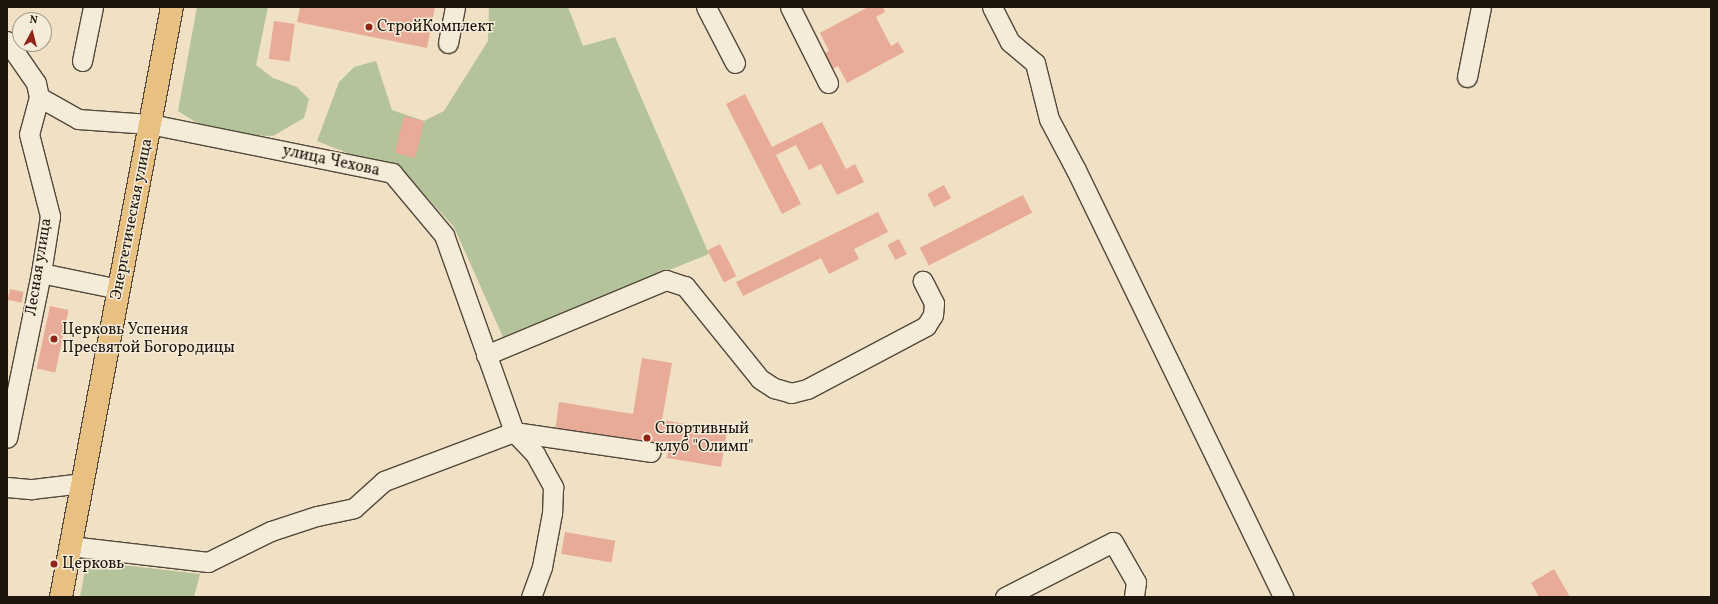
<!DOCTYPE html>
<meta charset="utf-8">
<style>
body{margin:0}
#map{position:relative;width:1718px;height:604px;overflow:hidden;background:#f0e0c4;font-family:Vollkorn,serif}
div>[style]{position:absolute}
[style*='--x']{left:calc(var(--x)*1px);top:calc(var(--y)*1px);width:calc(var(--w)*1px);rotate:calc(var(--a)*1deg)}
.green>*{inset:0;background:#b4c399}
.building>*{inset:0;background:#e8ab97;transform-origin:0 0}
.roads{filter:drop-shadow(1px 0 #52483b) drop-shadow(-1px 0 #52483b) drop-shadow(0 1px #52483b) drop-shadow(0 -1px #52483b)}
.minor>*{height:19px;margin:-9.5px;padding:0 9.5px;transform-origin:9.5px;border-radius:9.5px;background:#f5ebd9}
.major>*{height:22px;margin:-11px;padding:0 11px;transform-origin:11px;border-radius:11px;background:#e8c082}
.dots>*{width:11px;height:11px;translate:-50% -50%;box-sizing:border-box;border:2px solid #f5ebd9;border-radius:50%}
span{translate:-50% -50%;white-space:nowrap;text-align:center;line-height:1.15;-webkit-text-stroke:3px #f5ebd9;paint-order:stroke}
.poi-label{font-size:16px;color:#1e160d}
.left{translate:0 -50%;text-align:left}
.street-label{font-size:16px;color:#1e160d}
.frame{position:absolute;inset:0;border:8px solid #1e160d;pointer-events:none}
.north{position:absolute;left:12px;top:12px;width:40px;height:40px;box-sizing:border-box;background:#f5ebd9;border:1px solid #9f9687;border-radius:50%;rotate:7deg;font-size:11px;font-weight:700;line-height:16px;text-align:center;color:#1e160d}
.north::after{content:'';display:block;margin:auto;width:14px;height:18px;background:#8f2418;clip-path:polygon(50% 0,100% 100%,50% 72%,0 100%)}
</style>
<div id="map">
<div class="green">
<div style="clip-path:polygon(197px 7px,268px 7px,256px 65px,273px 78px,297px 87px,309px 99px,304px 118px,273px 136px,243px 135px,202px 126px,178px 111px)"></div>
<div style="clip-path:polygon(489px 7px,568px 7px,583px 46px,615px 37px,709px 254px,503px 337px,454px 227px,397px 165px,365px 160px,317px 141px,339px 82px,354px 67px,376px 61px,392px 110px,424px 121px,444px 111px,488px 41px)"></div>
<div style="clip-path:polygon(97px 562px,200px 574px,194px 597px,80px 597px,85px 571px)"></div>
</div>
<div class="building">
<div style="clip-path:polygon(300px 7px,435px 7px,427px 48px,297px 22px)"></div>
<div style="clip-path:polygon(868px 7px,883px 7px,885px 12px,876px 17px,891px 46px,898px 42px,904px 52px,847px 83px,838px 66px,827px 72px,818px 57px,829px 51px,820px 33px)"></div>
<div style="left:274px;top:21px;width:21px;height:38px;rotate:8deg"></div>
<div style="clip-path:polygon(745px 94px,772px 147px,822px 122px,846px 169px,855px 164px,864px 182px,837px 195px,821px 164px,809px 170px,796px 145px,776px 155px,801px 204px,782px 214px,726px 104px)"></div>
<div style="left:404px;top:116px;width:21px;height:38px;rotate:14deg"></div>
<div style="left:944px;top:185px;width:15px;height:19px;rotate:62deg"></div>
<div style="left:1023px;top:195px;width:20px;height:116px;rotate:63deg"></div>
<div style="clip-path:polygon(878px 212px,888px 232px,854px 249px,859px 259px,829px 274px,821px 258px,743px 296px,736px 282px)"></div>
<div style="left:899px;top:239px;width:17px;height:13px;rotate:62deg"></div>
<div style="left:720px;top:244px;width:36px;height:14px;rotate:63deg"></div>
<div style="left:10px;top:289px;width:14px;height:11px;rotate:12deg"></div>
<div style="left:50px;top:306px;width:19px;height:64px;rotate:12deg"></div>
<div style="clip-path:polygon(642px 358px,672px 363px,662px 420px,727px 431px,721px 467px,667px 458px,668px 450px,555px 431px,559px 402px,633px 414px)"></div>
<div style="left:565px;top:532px;width:51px;height:22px;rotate:10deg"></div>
<div style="clip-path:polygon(1554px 569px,1570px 597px,1539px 597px,1531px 583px)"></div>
</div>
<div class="roads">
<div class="minor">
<div style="--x:706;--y:7;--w:63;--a:62.6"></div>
<div style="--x:790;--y:7;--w:85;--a:63.4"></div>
<div style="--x:992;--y:7;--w:39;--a:63"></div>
<div style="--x:1010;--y:42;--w:33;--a:40"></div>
<div style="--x:1035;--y:63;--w:58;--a:76"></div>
<div style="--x:1049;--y:119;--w:58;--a:62.1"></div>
<div style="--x:1076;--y:170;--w:475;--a:64.1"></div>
<div style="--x:7;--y:41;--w:51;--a:55.4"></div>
<div style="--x:36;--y:83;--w:14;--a:78"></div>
<div style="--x:39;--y:97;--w:38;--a:105"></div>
<div style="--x:29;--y:134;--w:85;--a:75.6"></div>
<div style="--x:50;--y:216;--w:58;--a:99"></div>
<div style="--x:41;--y:273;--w:168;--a:101.6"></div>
<div style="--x:448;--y:43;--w:37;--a:-79"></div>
<div style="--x:82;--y:61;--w:55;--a:-78.5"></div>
<div style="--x:1467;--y:77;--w:71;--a:-78.7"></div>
<div style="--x:39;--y:97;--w:45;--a:29.4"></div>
<div style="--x:78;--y:119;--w:72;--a:4"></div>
<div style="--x:150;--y:124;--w:247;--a:11.4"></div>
<div style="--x:392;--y:173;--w:81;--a:50"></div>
<div style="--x:444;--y:235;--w:209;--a:70.4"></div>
<div style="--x:514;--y:432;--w:30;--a:46"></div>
<div style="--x:535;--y:454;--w:38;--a:61"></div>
<div style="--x:553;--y:487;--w:26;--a:92"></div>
<div style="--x:552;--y:513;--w:55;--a:100.5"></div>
<div style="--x:542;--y:567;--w:32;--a:110"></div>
<div style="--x:41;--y:273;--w:80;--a:11.6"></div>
<div style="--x:486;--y:355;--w:195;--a:-22.6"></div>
<div style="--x:666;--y:280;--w:20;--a:18"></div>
<div style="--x:685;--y:286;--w:119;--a:51.1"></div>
<div style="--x:760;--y:379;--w:17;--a:33"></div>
<div style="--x:774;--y:388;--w:18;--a:16"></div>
<div style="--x:791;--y:393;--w:16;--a:-14"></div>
<div style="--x:807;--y:389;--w:135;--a:-27.9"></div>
<div style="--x:926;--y:326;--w:13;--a:-58"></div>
<div style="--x:933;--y:315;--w:12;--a:-85"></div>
<div style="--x:934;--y:303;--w:25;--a:-117"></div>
<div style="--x:7;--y:487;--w:25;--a:5"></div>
<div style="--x:32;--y:489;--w:50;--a:-6.8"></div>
<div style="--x:70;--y:546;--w:139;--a:6.6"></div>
<div style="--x:208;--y:562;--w:70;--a:-26.2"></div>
<div style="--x:271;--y:531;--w:48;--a:-18.1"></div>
<div style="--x:317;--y:516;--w:38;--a:-12"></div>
<div style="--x:354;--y:508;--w:40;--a:-42"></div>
<div style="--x:384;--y:481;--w:139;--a:-20.7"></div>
<div style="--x:514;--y:432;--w:138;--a:8.3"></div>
<div style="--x:1005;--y:597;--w:121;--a:-27"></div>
<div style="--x:1113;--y:542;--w:46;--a:60.1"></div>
<div style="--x:1136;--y:582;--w:15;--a:98"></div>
</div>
<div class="major">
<div style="--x:61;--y:597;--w:600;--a:-79.35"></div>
</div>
</div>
<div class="dots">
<div style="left:369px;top:27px;background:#8f2418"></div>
<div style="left:54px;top:339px;background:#8f2418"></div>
<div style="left:647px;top:438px;background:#8f2418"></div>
<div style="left:54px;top:564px;background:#8f2418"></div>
</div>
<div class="poi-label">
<span class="left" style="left:377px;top:27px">СтройКомплект</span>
<span class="left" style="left:62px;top:339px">Церковь Успения<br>Пресвятой Богородицы</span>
<span class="left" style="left:655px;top:438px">Спортивный<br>клуб "Олимп"</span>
<span class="left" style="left:62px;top:564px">Церковь</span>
</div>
<div class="street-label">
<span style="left:331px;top:161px;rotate:12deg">улица Чехова</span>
<span style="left:132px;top:219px;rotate:-79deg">Энергетическая улица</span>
<span style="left:39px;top:267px;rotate:-81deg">Лесная улица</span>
</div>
<div class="frame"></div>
<div class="north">N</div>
</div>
